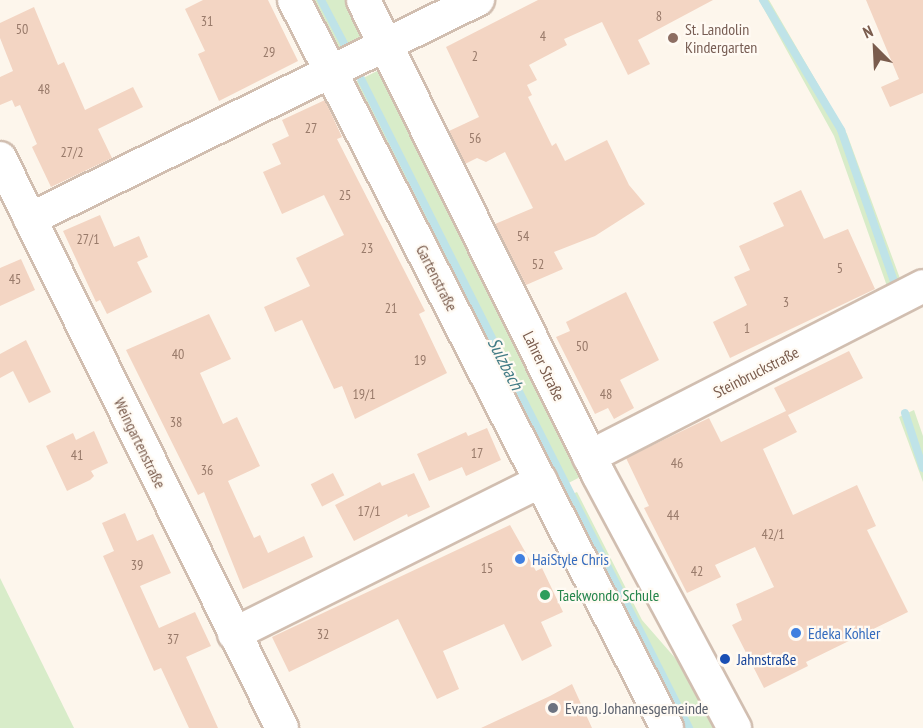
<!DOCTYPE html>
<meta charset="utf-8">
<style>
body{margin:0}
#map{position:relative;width:923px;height:728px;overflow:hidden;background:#fdf6ec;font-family:"PT Sans Narrow",sans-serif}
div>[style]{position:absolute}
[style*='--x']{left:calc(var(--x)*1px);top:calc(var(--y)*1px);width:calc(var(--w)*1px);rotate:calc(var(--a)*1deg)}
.green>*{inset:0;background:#d8ecc9;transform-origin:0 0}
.stream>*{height:8px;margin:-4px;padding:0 4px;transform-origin:4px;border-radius:4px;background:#bfe3e8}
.building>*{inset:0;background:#f3d5c3;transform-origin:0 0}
.roads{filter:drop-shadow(2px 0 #d1beb0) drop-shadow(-2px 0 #d1beb0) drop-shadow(0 2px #d1beb0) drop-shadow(0 -2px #d1beb0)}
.street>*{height:32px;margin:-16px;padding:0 16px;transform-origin:16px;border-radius:16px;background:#fff}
.secondary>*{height:33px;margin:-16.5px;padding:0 16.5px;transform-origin:16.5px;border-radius:16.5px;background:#fff}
.dots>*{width:16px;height:16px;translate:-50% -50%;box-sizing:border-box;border:3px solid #fffaf3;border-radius:50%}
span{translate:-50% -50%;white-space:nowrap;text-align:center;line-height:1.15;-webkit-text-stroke:4.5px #fffaf3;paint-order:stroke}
.number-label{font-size:14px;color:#987a6a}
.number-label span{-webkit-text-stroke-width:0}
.education-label{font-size:16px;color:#785e54}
.left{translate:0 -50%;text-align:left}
.street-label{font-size:16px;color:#7a5c4d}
.shop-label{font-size:16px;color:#366cbe}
.leisure-label{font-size:16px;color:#27864d}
.transit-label{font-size:16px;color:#164399}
.worship-label{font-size:16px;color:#5b616d}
.water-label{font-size:18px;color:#437c86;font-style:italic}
.north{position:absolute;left:845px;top:18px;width:60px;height:60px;-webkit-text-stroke:4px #fffaf3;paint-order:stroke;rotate:336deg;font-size:16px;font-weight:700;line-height:24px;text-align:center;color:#7a5c4d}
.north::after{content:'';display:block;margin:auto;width:21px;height:27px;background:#7a5c4d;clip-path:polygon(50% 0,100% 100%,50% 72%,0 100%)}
</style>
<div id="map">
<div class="green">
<div style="clip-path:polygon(309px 0,346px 0,368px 42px,338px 57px)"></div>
<div style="clip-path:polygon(759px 0,769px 0,847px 134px,902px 284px,888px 289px,834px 136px)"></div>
<div style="left:381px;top:69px;width:454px;height:32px;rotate:63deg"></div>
<div style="clip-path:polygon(914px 410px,923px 436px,923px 482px,899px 417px)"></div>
<div style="clip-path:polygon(577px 492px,642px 620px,676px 659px,717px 728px,677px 728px,561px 499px)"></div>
<div style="clip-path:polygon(0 578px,74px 728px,0 728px)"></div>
</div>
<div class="stream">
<div style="--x:321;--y:0;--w:62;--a:62.2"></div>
<div style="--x:763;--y:0;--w:152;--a:59"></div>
<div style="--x:841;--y:130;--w:163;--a:70.7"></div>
<div style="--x:355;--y:67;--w:741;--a:63.19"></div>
<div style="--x:905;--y:413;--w:58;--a:71.9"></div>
</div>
<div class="building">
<div style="clip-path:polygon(203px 0,268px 0,298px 61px,219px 101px,198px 54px,205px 51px,185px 9px)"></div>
<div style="clip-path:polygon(538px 0,713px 0,638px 40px,650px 64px,628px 75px,602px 22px,564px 39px,567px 45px,529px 65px,537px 80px,527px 85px,532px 95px,528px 97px,552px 146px,556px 143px,565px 161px,607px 140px,629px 185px,645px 204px,595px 236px,554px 252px,563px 269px,526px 285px,495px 224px,533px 208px,505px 152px,486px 162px,477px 158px,465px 164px,449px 131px,479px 117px,446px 47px)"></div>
<div style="clip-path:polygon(866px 0,923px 0,923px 93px,890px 107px,881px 87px,899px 79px)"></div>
<div style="clip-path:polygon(34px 7px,58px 65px,64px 62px,85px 110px,133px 87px,143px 107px,98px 129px,112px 158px,51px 187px,32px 147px,37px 144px,20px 105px,15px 107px,12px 100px,0 105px,0 77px,13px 71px,0 38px,0 23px)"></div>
<div style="clip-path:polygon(325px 100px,342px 137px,337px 139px,425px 311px,419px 314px,447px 373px,355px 419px,342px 386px,334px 389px,302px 320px,275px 332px,264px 307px,310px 286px,296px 258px,344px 235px,324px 195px,282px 214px,263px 172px,281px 164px,272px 144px,289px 136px,282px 120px)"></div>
<div style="clip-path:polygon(801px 190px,824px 239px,848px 229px,875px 289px,730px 358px,713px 322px,747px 305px,734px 277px,750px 270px,739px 246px,784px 226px,773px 203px)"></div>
<div style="clip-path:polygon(100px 215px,114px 247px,139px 236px,148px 257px,137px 262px,152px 292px,107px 314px,100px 300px,96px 302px,63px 231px)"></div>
<div style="clip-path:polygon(21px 259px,35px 290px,0 306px,0 268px)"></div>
<div style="clip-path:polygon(626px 292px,659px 360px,620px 380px,634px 408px,614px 419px,608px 408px,595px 414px,556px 337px,570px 331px,566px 322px)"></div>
<div style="clip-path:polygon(209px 314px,231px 359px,200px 373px,223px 424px,237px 417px,260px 466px,228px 481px,254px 538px,260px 535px,268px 553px,304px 536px,313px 557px,243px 589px,204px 492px,198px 495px,126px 350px)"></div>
<div style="clip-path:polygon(26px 340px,51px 392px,29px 403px,13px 371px,0 378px,0 354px)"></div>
<div style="clip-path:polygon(849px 351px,863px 378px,788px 415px,797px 432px,763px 449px,793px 515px,857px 485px,876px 526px,867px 530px,908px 612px,806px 662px,808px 666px,764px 688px,732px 625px,742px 620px,736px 604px,774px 587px,755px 547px,715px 565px,721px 577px,687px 593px,644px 508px,649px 506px,626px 458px,709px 418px,721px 442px,786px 411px,774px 388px)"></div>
<div style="clip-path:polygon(487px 428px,501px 460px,466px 476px,462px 467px,429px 481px,417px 454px,466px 432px,468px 436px)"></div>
<div style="clip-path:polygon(94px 431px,108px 463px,91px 471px,94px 476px,90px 480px,67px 491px,46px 446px,73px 433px,76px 440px)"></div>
<div style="left:333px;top:473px;width:25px;height:25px;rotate:63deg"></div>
<div style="clip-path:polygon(414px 473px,430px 507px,408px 517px,407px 514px,354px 541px,335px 505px,380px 482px,382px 486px)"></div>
<div style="clip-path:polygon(125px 513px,137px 541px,153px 534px,171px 573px,140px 586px,159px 628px,195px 612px,211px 646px,186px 657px,218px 728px,189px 728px,161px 668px,154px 671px,103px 556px,114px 551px,102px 523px)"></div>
<div style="clip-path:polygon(510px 525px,536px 571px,542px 568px,563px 612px,541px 622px,552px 646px,522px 661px,504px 624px,443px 651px,459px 689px,437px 699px,398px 619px,289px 672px,272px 637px)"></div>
<div style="clip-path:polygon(572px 684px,592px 728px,481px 728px,550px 696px)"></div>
</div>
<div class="roads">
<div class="street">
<div style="--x:294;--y:0;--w:818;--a:62.87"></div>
<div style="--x:0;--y:158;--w:636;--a:63.68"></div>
<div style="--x:30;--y:219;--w:499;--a:-26.1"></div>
<div style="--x:589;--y:457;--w:375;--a:-27.1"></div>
<div style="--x:234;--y:634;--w:343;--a:-26.5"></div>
</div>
<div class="secondary">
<div style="--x:363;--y:0;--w:529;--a:63.63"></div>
<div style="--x:598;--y:474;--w:288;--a:61.8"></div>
</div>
</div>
<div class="dots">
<div style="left:673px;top:38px;background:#8d6e63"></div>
<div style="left:520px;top:559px;background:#3f7fe0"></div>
<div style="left:545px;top:595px;background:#2e9e5b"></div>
<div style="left:796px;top:633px;background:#3f7fe0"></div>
<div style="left:725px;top:659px;background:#1a4fb4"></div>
<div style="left:553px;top:708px;background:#6b7280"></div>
</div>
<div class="number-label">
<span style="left:659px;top:16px">8</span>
<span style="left:207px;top:21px">31</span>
<span style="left:22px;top:29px">50</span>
<span style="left:543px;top:36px">4</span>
<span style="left:269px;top:52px">29</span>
<span style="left:475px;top:56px">2</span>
<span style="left:44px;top:89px">48</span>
<span style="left:311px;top:128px">27</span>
<span style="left:475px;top:138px">56</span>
<span style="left:72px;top:152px">27/2</span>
<span style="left:345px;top:195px">25</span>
<span style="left:523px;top:236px">54</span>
<span style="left:88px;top:239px">27/1</span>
<span style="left:367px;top:248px">23</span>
<span style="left:538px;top:264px">52</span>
<span style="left:840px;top:268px">5</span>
<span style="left:15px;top:279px">45</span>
<span style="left:786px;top:302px">3</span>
<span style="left:391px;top:308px">21</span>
<span style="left:747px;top:328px">1</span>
<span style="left:582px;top:346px">50</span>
<span style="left:178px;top:354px">40</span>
<span style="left:420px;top:360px">19</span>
<span style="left:364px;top:394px">19/1</span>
<span style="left:606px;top:394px">48</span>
<span style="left:176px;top:422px">38</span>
<span style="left:477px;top:453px">17</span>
<span style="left:77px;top:455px">41</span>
<span style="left:677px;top:463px">46</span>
<span style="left:207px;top:470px">36</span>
<span style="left:369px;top:511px">17/1</span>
<span style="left:673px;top:515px">44</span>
<span style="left:773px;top:534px">42/1</span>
<span style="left:137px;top:565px">39</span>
<span style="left:487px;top:568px">15</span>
<span style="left:697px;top:571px">42</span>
<span style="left:323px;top:634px">32</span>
<span style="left:173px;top:639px">37</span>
</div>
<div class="education-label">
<span class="left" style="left:685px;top:38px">St. Landolin<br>Kindergarten</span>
</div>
<div class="street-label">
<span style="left:437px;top:278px;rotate:63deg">Gartenstraße</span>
<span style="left:544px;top:366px;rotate:64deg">Lahrer Straße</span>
<span style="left:756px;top:372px;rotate:-27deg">Steinbruckstraße</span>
<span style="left:140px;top:443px;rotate:64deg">Weingartenstraße</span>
</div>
<div class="shop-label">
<span class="left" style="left:532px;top:559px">HaiStyle Chris</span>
<span class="left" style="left:808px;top:633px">Edeka Kohler</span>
</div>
<div class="leisure-label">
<span class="left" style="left:557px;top:595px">Taekwondo Schule</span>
</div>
<div class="transit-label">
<span class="left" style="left:737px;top:659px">Jahnstraße</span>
</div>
<div class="worship-label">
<span class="left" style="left:565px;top:708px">Evang. Johannesgemeinde</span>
</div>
<div class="water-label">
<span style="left:505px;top:364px;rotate:63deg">Sulzbach</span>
</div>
<div class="north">N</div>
</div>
